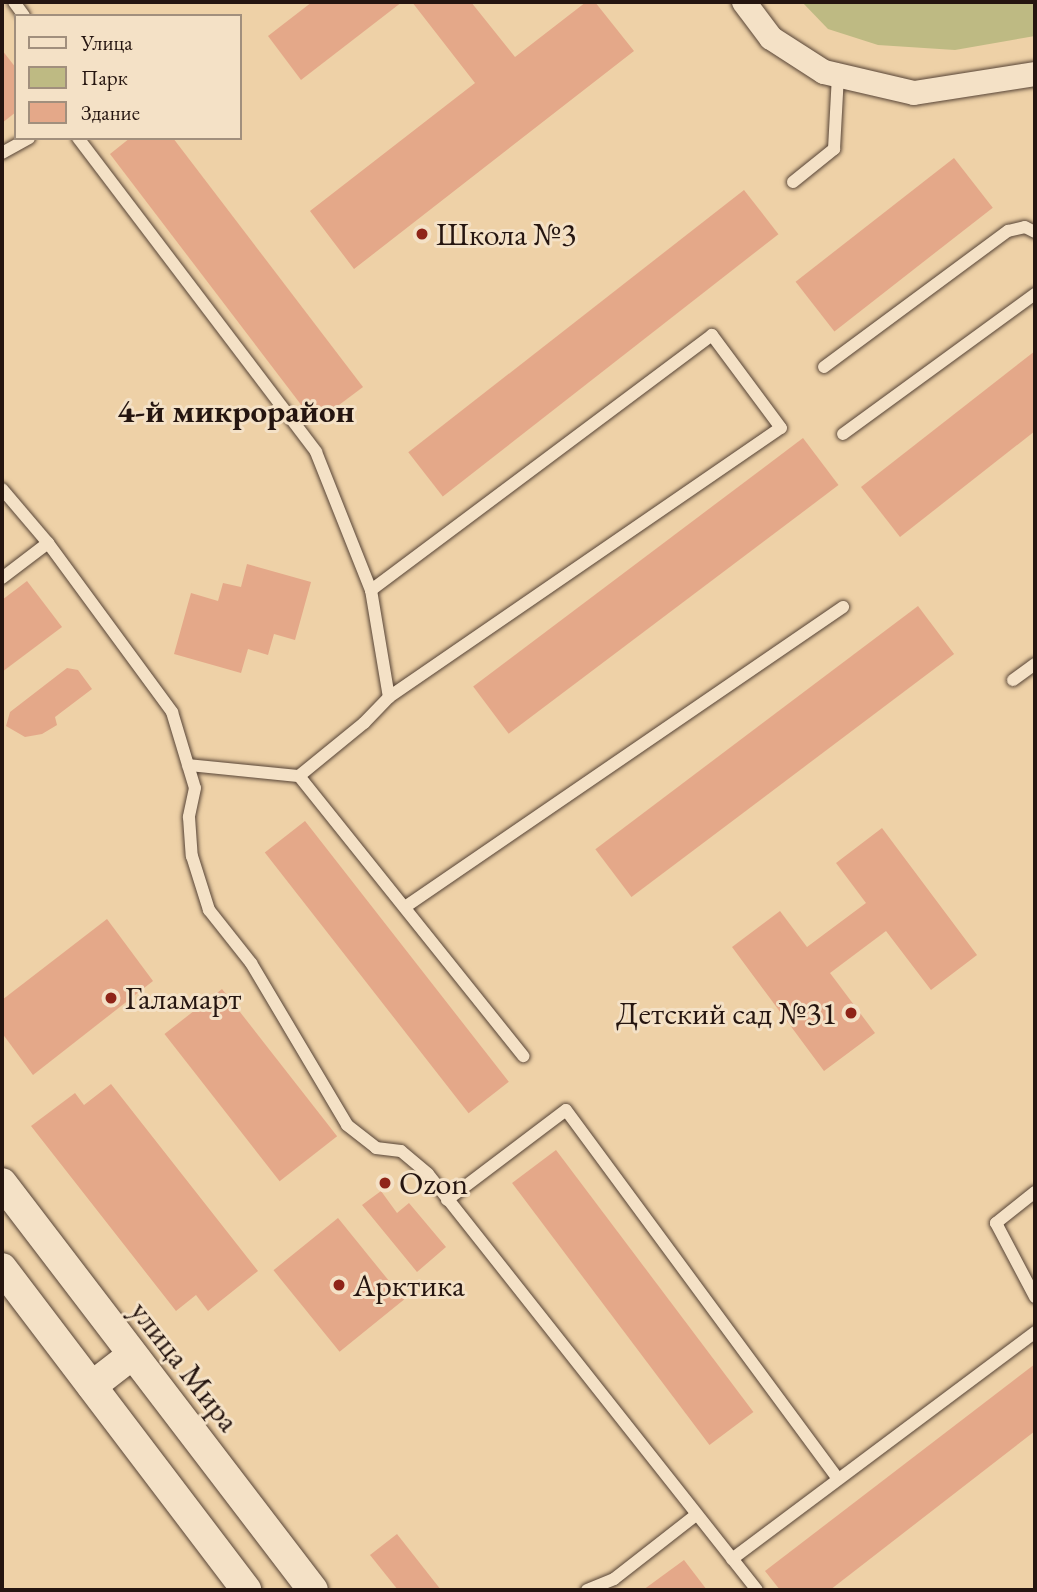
<!DOCTYPE html>
<meta charset="utf-8">
<style>
body{margin:0}
#map{position:relative;width:1037px;height:1592px;overflow:hidden;background:#eed1a7;font-family:"EB Garamond",serif}
div>[style]{position:absolute}
.green>*{inset:0;background:#beba83}
.building>*{inset:0;background:#e4a889;transform-origin:0 0}
.roads{filter:drop-shadow(0 0 2px #574436) drop-shadow(0 0 2px #574436)}
.service>*{height:12px;margin:-6px;padding:0 6px;transform-origin:6px;border-radius:6px;background:#f4e1c6}
.minor>*{height:24px;margin:-12px;padding:0 12px;transform-origin:12px;border-radius:12px;background:#f4e1c6}
.tertiary>*{height:30px;margin:-15px;padding:0 15px;transform-origin:15px;border-radius:15px;background:#f4e1c6}
.dots>*{width:19px;height:19px;translate:-50% -50%;box-sizing:border-box;border:4px solid #f4e1c6;border-radius:50%}
span{translate:-50% -50%;white-space:nowrap;text-align:center;line-height:1.15;-webkit-text-stroke:6px #f4e1c6;paint-order:stroke}
.poi-label{font-size:32px;color:#251510}
.left{translate:0 -50%;text-align:left}
.right{translate:-100% -50%;text-align:right}
.street-label{font-size:32px;color:#251510}
.neighbourhood-label{font-size:33px;color:#251510;font-weight:700}
.frame{position:absolute;inset:0;border:4px solid #251510;pointer-events:none}
.legend{position:absolute;left:14px;top:14px;width:228px;height:126px;box-sizing:border-box;background:#f4e1c6;border:2px solid #a18f7d;margin:0;padding:9px 12px;list-style:none;font-size:21px;color:#251510}
.legend li{display:flex;align-items:center;gap:14px;height:35px}
.legend b{width:35px;border:2px solid #a18f7d}
</style>
<div id="map">
<div class="green">
<i style="clip-path:polygon(802px 2px,1035px 2px,1035px 36px,955px 50px,878px 45px,828px 29px)"></i>
</div>
<div class="building">
<i style="clip-path:polygon(312px 2px,402px 2px,301px 80px,268px 36px)"></i>
<i style="clip-path:polygon(412px 2px,471px 2px,515px 57px,586px 2px,595px 2px,634px 51px,354px 269px,310px 211px,475px 83px)"></i>
<i style="clip-path:polygon(2px 50px,16px 68px,16px 112px,2px 123px)"></i>
<i style="clip-path:polygon(130px 138px,173px 138px,363px 387px,315px 423px,110px 154px)"></i>
<i style="left:954px;top:158px;width:63px;height:201px;rotate:52deg"></i>
<i style="left:744px;top:190px;width:56px;height:426px;rotate:52deg"></i>
<i style="clip-path:polygon(1035px 351px,1035px 431px,900px 537px,861px 487px)"></i>
<i style="left:803px;top:438px;width:59px;height:413px;rotate:53deg"></i>
<i style="clip-path:polygon(247px 564px,311px 582px,295px 640px,274px 634px,268px 655px,248px 649px,241px 673px,174px 654px,191px 593px,218px 601px,223px 583px,241px 587px)"></i>
<i style="clip-path:polygon(27px 581px,62px 627px,2px 672px,2px 600px)"></i>
<i style="left:918px;top:606px;width:60px;height:404px;rotate:53deg"></i>
<i style="clip-path:polygon(67px 668px,78px 670px,92px 689px,55px 717px,57px 725px,42px 734px,25px 737px,6px 726px,10px 712px)"></i>
<i style="left:305px;top:821px;width:331px;height:51px;rotate:52deg"></i>
<i style="clip-path:polygon(882px 828px,977px 955px,931px 990px,886px 931px,830px 973px,875px 1033px,824px 1071px,732px 947px,780px 911px,807px 947px,866px 903px,836px 863px)"></i>
<i style="clip-path:polygon(107px 919px,153px 981px,33px 1075px,2px 1033px,2px 1000px)"></i>
<i style="left:222px;top:989px;width:187px;height:73px;rotate:52deg"></i>
<i style="clip-path:polygon(111px 1084px,258px 1271px,208px 1311px,196px 1295px,176px 1311px,31px 1126px,75px 1093px,84px 1105px)"></i>
<i style="left:556px;top:1150px;width:328px;height:55px;rotate:53deg"></i>
<i style="clip-path:polygon(381px 1191px,397px 1213px,409px 1203px,446px 1247px,417px 1272px,362px 1205px)"></i>
<i style="left:338px;top:1218px;width:105px;height:83px;rotate:51deg"></i>
<i style="clip-path:polygon(1035px 1364px,1035px 1431px,830px 1590px,780px 1590px,765px 1571px)"></i>
<i style="clip-path:polygon(397px 1534px,441px 1590px,398px 1590px,370px 1555px)"></i>
<i style="clip-path:polygon(684px 1560px,707px 1590px,643px 1590px)"></i>
</div>
<div class="roads">
<div class="service">
<i style="left:14px;top:2px;width:17px;rotate:54deg"></i>
<i style="left:78px;top:138px;width:394px;rotate:52.8deg"></i>
<i style="left:316px;top:452px;width:149px;rotate:68.3deg"></i>
<i style="left:371px;top:590px;width:109px;rotate:80.5deg"></i>
<i style="left:2px;top:153px;width:31px;rotate:-29deg"></i>
<i style="left:793px;top:182px;width:53px;rotate:-38.8deg"></i>
<i style="left:834px;top:149px;width:73px;rotate:-86.9deg"></i>
<i style="left:824px;top:367px;width:229px;rotate:-36.5deg"></i>
<i style="left:1008px;top:231px;width:17px;rotate:-13deg"></i>
<i style="left:1025px;top:227px;width:11px;rotate:27deg"></i>
<i style="left:843px;top:434px;width:238px;rotate:-36.1deg"></i>
<i style="left:2px;top:489px;width:71px;rotate:49.6deg"></i>
<i style="left:48px;top:543px;width:210px;rotate:53.7deg"></i>
<i style="left:172px;top:712px;width:79px;rotate:73.2deg"></i>
<i style="left:195px;top:788px;width:30px;rotate:102deg"></i>
<i style="left:189px;top:817px;width:39px;rotate:86deg"></i>
<i style="left:192px;top:856px;width:57px;rotate:72.5deg"></i>
<i style="left:209px;top:910px;width:68px;rotate:51.6deg"></i>
<i style="left:251px;top:963px;width:188px;rotate:59.3deg"></i>
<i style="left:347px;top:1125px;width:37px;rotate:38deg"></i>
<i style="left:376px;top:1148px;width:25px;rotate:7deg"></i>
<i style="left:401px;top:1151px;width:35px;rotate:40deg"></i>
<i style="left:428px;top:1174px;width:530px;rotate:51.66deg"></i>
<i style="left:2px;top:578px;width:58px;rotate:-37.3deg"></i>
<i style="left:1013px;top:680px;width:27px;rotate:-36deg"></i>
<i style="left:188px;top:765px;width:112px;rotate:5.7deg"></i>
<i style="left:299px;top:776px;width:359px;rotate:51.3deg"></i>
<i style="left:299px;top:776px;width:84px;rotate:-39.2deg"></i>
<i style="left:364px;top:723px;width:36px;rotate:-46deg"></i>
<i style="left:389px;top:697px;width:475px;rotate:-34.5deg"></i>
<i style="left:781px;top:428px;width:116px;rotate:-126.6deg"></i>
<i style="left:712px;top:335px;width:426px;rotate:143.2deg"></i>
<i style="left:405px;top:907px;width:531px;rotate:-34.41deg"></i>
<i style="left:1035px;top:1192px;width:50px;rotate:141.5deg"></i>
<i style="left:996px;top:1223px;width:84px;rotate:62.2deg"></i>
<i style="left:447px;top:1200px;width:149px;rotate:-37.1deg"></i>
<i style="left:566px;top:1110px;width:458px;rotate:53.6deg"></i>
<i style="left:732px;top:1559px;width:379px;rotate:-36.8deg"></i>
<i style="left:587px;top:1590px;width:29px;rotate:-22deg"></i>
<i style="left:614px;top:1579px;width:104px;rotate:-38deg"></i>
</div>
<div class="minor">
<i style="left:744px;top:2px;width:45px;rotate:53.1deg"></i>
<i style="left:771px;top:38px;width:63px;rotate:32.7deg"></i>
<i style="left:824px;top:72px;width:92px;rotate:13.1deg"></i>
<i style="left:914px;top:93px;width:122px;rotate:-8.9deg"></i>
</div>
<div class="tertiary">
<i style="left:2px;top:1183px;width:512px;rotate:52.62deg"></i>
<i style="left:2px;top:1268px;width:404px;rotate:52.8deg"></i>
<i style="left:92px;top:1386px;width:51px;rotate:-37.8deg"></i>
</div>
</div>
<div class="dots">
<i style="left:422px;top:234px;background:#8f2418"></i>
<i style="left:111px;top:998px;background:#8f2418"></i>
<i style="left:851px;top:1013px;background:#8f2418"></i>
<i style="left:385px;top:1183px;background:#8f2418"></i>
<i style="left:339px;top:1285px;background:#8f2418"></i>
</div>
<div class="poi-label">
<span class="left" style="left:436px;top:234px">Школа №3</span>
<span class="left" style="left:125px;top:998px">Галамарт</span>
<span class="right" style="left:837px;top:1013px">Детский сад №31</span>
<span class="left" style="left:399px;top:1183px">Ozon</span>
<span class="left" style="left:353px;top:1285px">Арктика</span>
</div>
<div class="street-label">
<span style="left:185px;top:1366px;rotate:52deg">улица Мира</span>
</div>
<div class="neighbourhood-label">
<span style="left:236px;top:411px">4-й микрорайон</span>
</div>
<div class="frame"></div>
<ul class="legend">
<li><b style="height:9px;background:#f4e1c6"></b>Улица</li>
<li><b style="height:19px;background:#beba83"></b>Парк</li>
<li><b style="height:19px;background:#e4a889"></b>Здание</li>
</ul>
</div>
